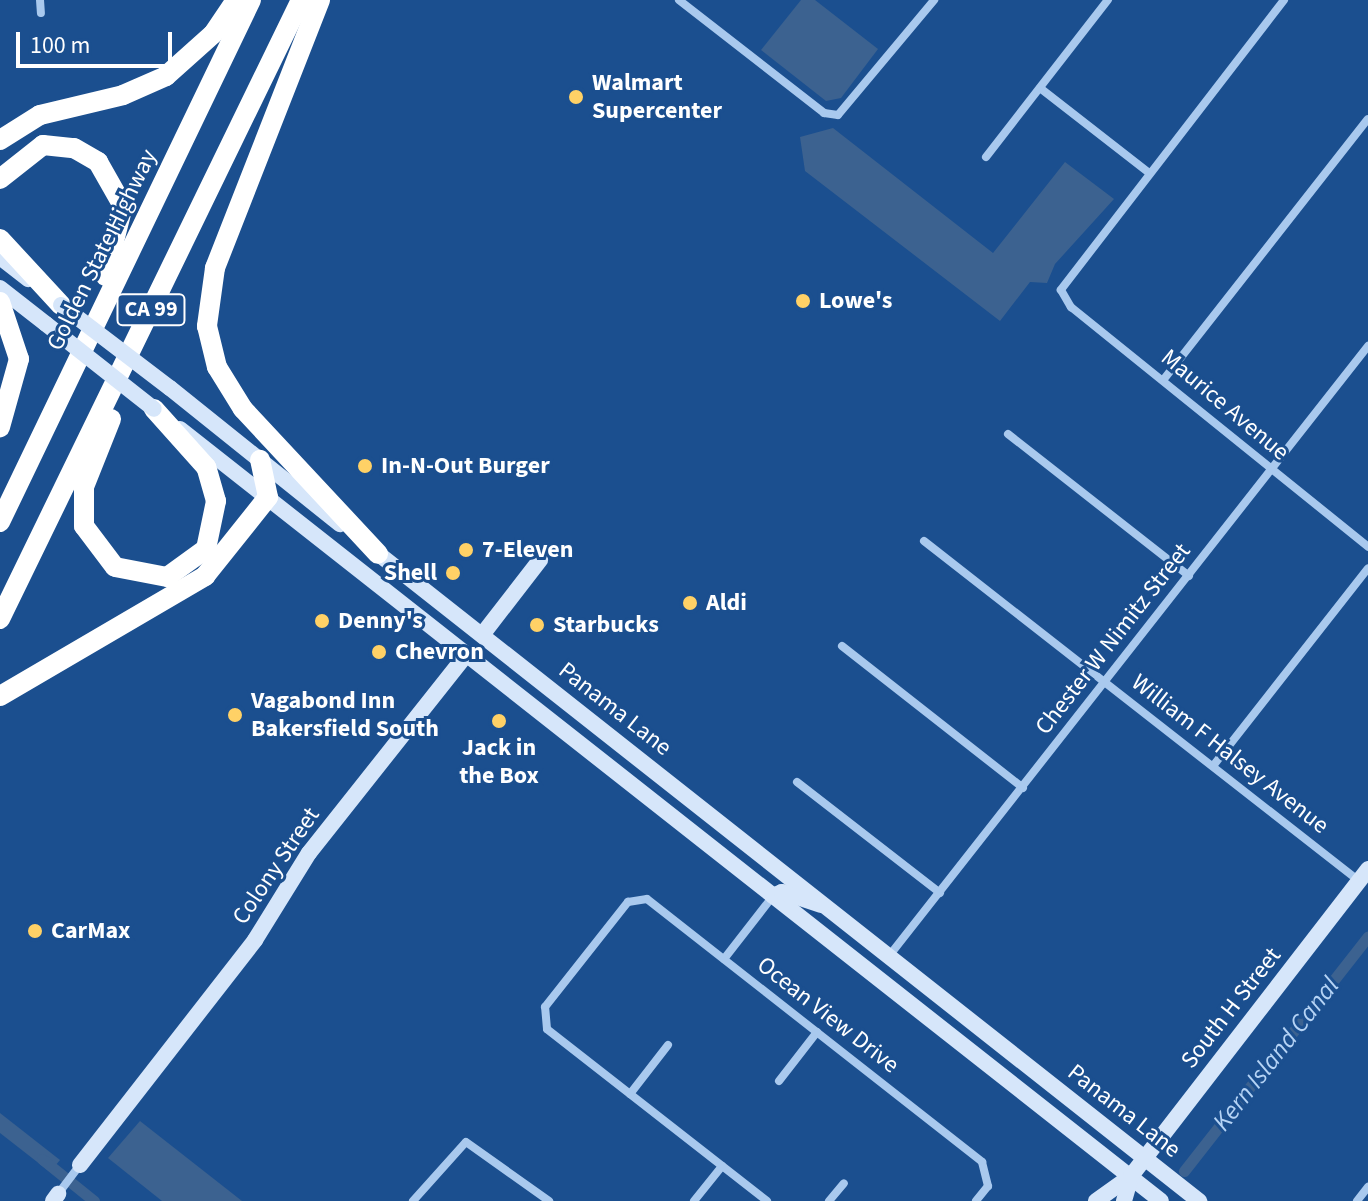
<!DOCTYPE html>
<style>
body{margin:0}
#map{position:relative;width:1368px;height:1201px;overflow:hidden;background:#1b4f8f;font-family:"Source Sans 3",sans-serif}
div>[style]{position:absolute}
.water>*{inset:0;background:#3c6290}
.canal>*{height:11px;margin:-5.5px;padding:0 5.5px;transform-origin:5.5px;border-radius:5.5px;background:#3c6290}
.street>*{height:8px;margin:-4px;padding:0 4px;transform-origin:4px;border-radius:4px;background:#a9c9ee}
.secondary>*{height:16px;margin:-8px;padding:0 8px;transform-origin:8px;border-radius:8px;background:#d6e6fa}
.highway>*{height:20px;margin:-10px;padding:0 10px;transform-origin:10px;border-radius:10px;background:#fff}
.secondary-bridge>*{height:16px;margin:-8px;padding:0 8px;transform-origin:8px;border-radius:8px;background:#d6e6fa}
.dots>*{width:22px;height:22px;translate:-50% -50%;box-sizing:border-box;border:4px solid #1b4f8f;border-radius:50%}
span{translate:-50% -50%;white-space:nowrap;text-align:center;line-height:1.15;-webkit-text-stroke:6px #1b4f8f;paint-order:stroke}
.shield-label span{padding:2px 6px;background:#1b4f8f;border:2px solid;border-radius:6px;-webkit-text-stroke-width:0}
.shield-label{font-size:22px;color:#fff;font-weight:700}
.poi-label{font-size:24px;color:#fff;font-weight:700}
.left{translate:0 -50%;text-align:left}
.right{translate:-100% -50%;text-align:right}
.street-label{font-size:24px;color:#fff}
.water-label{font-size:26px;color:#b5d3f5;font-style:italic}
.scale{position:absolute;left:16px;top:32px;width:156px;height:36px;box-sizing:border-box;border:4px solid #fff;border-top:0;padding-left:10px;font-size:24px;line-height:28px;white-space:nowrap;color:#fff;-webkit-text-stroke:6px #1b4f8f;paint-order:stroke}
</style>
<div id="map">
<div class="water">
<i style="clip-path:polygon(801px 0,815px 0,878px 49px,841px 98px,826px 101px,761px 50px)"></i>
<i style="clip-path:polygon(833px 128px,993px 253px,1065px 162px,1114px 199px,1055px 264px,1047px 283px,1030px 282px,1000px 321px,805px 171px,800px 137px)"></i>
<i style="clip-path:polygon(0 1113px,60px 1160px,50px 1172px,0 1133px)"></i>
<i style="clip-path:polygon(140px 1121px,242px 1201px,162px 1201px,108px 1158px)"></i>
</div>
<div class="canal">
<i style="left:42px;top:1159px;width:67px;rotate:38.9deg"></i>
<i style="left:1184px;top:1171px;width:298px;rotate:-51.9deg"></i>
</div>
<div class="street">
<i style="left:40px;top:0;width:13px;rotate:86deg"></i>
<i style="left:679px;top:0;width:184px;rotate:37.9deg"></i>
<i style="left:824px;top:113px;width:14px;rotate:8deg"></i>
<i style="left:838px;top:115px;width:150px;rotate:-50.1deg"></i>
<i style="left:1284px;top:0;width:366px;rotate:127.6deg"></i>
<i style="left:1061px;top:290px;width:20px;rotate:60deg"></i>
<i style="left:1071px;top:307px;width:382px;rotate:38.9deg"></i>
<i style="left:1040px;top:88px;width:137px;rotate:37.9deg"></i>
<i style="left:986px;top:157px;width:199px;rotate:-52.2deg"></i>
<i style="left:1164px;top:379px;width:330px;rotate:-51.9deg"></i>
<i style="left:1008px;top:434px;width:230px;rotate:38.1deg"></i>
<i style="left:924px;top:541px;width:552px;rotate:38.01deg"></i>
<i style="left:842px;top:646px;width:230px;rotate:38.1deg"></i>
<i style="left:1213px;top:766px;width:251px;rotate:-51.9deg"></i>
<i style="left:797px;top:782px;width:181px;rotate:37.8deg"></i>
<i style="left:889px;top:956px;width:776px;rotate:-51.86deg"></i>
<i style="left:724px;top:959px;width:80px;rotate:-52.1deg"></i>
<i style="left:779px;top:1081px;width:62px;rotate:-52.2deg"></i>
<i style="left:630px;top:1094px;width:62px;rotate:-52.2deg"></i>
<i style="left:58px;top:1194px;width:36px;rotate:-53deg"></i>
<i style="left:413px;top:1201px;width:79px;rotate:-48.1deg"></i>
<i style="left:466px;top:1142px;width:102px;rotate:35.4deg"></i>
<i style="left:694px;top:1201px;width:45px;rotate:-51.3deg"></i>
<i style="left:767px;top:1201px;width:279px;rotate:-142deg"></i>
<i style="left:547px;top:1029px;width:22px;rotate:-95deg"></i>
<i style="left:545px;top:1007px;width:134px;rotate:-51.7deg"></i>
<i style="left:628px;top:902px;width:19px;rotate:-9deg"></i>
<i style="left:647px;top:899px;width:426px;rotate:38.1deg"></i>
<i style="left:982px;top:1162px;width:25px;rotate:76deg"></i>
<i style="left:988px;top:1186px;width:19px;rotate:129deg"></i>
<i style="left:829px;top:1201px;width:23px;rotate:-50deg"></i>
<i style="left:1357px;top:1201px;width:18px;rotate:-52deg"></i>
</div>
<div class="secondary">
<i style="left:0;top:257px;width:36px;rotate:38deg"></i>
<i style="left:0;top:288px;width:58px;rotate:38deg"></i>
<i style="left:170px;top:388px;width:218px;rotate:38.7deg"></i>
<i style="left:180px;top:429px;width:1248px;rotate:38.2deg"></i>
<i style="left:371px;top:548px;width:1055px;rotate:38.26deg"></i>
<i style="left:482px;top:635px;width:95px;rotate:-52.3deg"></i>
<i style="left:773px;top:896px;width:10px;rotate:-24deg"></i>
<i style="left:782px;top:892px;width:41px;rotate:18.4deg"></i>
<i style="left:80px;top:1165px;width:285px;rotate:-52.1deg"></i>
<i style="left:255px;top:940px;width:102px;rotate:-58.2deg"></i>
<i style="left:309px;top:853px;width:253px;rotate:-51.6deg"></i>
<i style="left:53px;top:1201px;width:9px;rotate:-54deg"></i>
<i style="left:1096px;top:1201px;width:43px;rotate:-35.5deg"></i>
<i style="left:1124px;top:1201px;width:26px;rotate:-74deg"></i>
<i style="left:1131px;top:1176px;width:388px;rotate:-52.3deg"></i>
</div>
<div class="highway">
<i style="left:320px;top:0;width:288px;rotate:111.4deg"></i>
<i style="left:215px;top:268px;width:59px;rotate:97.9deg"></i>
<i style="left:207px;top:326px;width:42px;rotate:76.3deg"></i>
<i style="left:217px;top:367px;width:49px;rotate:58.2deg"></i>
<i style="left:243px;top:409px;width:198px;rotate:47deg"></i>
<i style="left:0;top:140px;width:47px;rotate:-32deg"></i>
<i style="left:40px;top:115px;width:85px;rotate:-13.5deg"></i>
<i style="left:123px;top:95px;width:47px;rotate:-23.8deg"></i>
<i style="left:166px;top:76px;width:63px;rotate:-41.8deg"></i>
<i style="left:213px;top:34px;width:41px;rotate:-55.9deg"></i>
<i style="left:0;top:179px;width:55px;rotate:-38.3deg"></i>
<i style="left:43px;top:145px;width:31px;rotate:6deg"></i>
<i style="left:74px;top:148px;width:28px;rotate:30deg"></i>
<i style="left:98px;top:162px;width:51px;rotate:60.4deg"></i>
<i style="left:123px;top:206px;width:72px;rotate:104.4deg"></i>
<i style="left:0;top:239px;width:90px;rotate:47.3deg"></i>
<i style="left:0;top:302px;width:60px;rotate:71.6deg"></i>
<i style="left:19px;top:359px;width:71px;rotate:105.6deg"></i>
<i style="left:111px;top:419px;width:73px;rotate:111.7deg"></i>
<i style="left:84px;top:487px;width:39px;rotate:90deg"></i>
<i style="left:84px;top:526px;width:51px;rotate:52.9deg"></i>
<i style="left:115px;top:567px;width:53px;rotate:10.9deg"></i>
<i style="left:167px;top:577px;width:48px;rotate:-35.7deg"></i>
<i style="left:206px;top:549px;width:49px;rotate:-78.2deg"></i>
<i style="left:216px;top:501px;width:35px;rotate:-106deg"></i>
<i style="left:206px;top:467px;width:78px;rotate:-131.9deg"></i>
<i style="left:0;top:522px;width:579px;rotate:-64.32deg"></i>
<i style="left:0;top:619px;width:688px;rotate:-64.07deg"></i>
<i style="left:0;top:696px;width:238px;rotate:-30.3deg"></i>
<i style="left:205px;top:576px;width:101px;rotate:-51.4deg"></i>
<i style="left:268px;top:497px;width:38px;rotate:-102deg"></i>
</div>
<div class="secondary-bridge">
<i style="left:61px;top:305px;width:137px;rotate:37.3deg"></i>
<i style="left:46px;top:324px;width:137px;rotate:38.2deg"></i>
</div>
<div class="dots">
<i style="left:576px;top:97px;background:#ffd166"></i>
<i style="left:803px;top:301px;background:#ffd166"></i>
<i style="left:365px;top:466px;background:#ffd166"></i>
<i style="left:466px;top:550px;background:#ffd166"></i>
<i style="left:453px;top:573px;background:#ffd166"></i>
<i style="left:690px;top:603px;background:#ffd166"></i>
<i style="left:322px;top:621px;background:#ffd166"></i>
<i style="left:537px;top:625px;background:#ffd166"></i>
<i style="left:379px;top:652px;background:#ffd166"></i>
<i style="left:235px;top:715px;background:#ffd166"></i>
<i style="left:499px;top:721px;background:#ffd166"></i>
<i style="left:35px;top:931px;background:#ffd166"></i>
</div>
<div class="shield-label">
<span style="left:151px;top:310px">CA 99</span>
</div>
<div class="poi-label">
<span class="left" style="left:592px;top:97px">Walmart<br>Supercenter</span>
<span class="left" style="left:819px;top:301px">Lowe's</span>
<span class="left" style="left:381px;top:466px">In-N-Out Burger</span>
<span class="left" style="left:482px;top:550px">7-Eleven</span>
<span class="right" style="left:437px;top:573px">Shell</span>
<span class="left" style="left:706px;top:603px">Aldi</span>
<span class="left" style="left:338px;top:621px">Denny's</span>
<span class="left" style="left:553px;top:625px">Starbucks</span>
<span class="left" style="left:395px;top:652px">Chevron</span>
<span class="left" style="left:251px;top:715px">Vagabond Inn<br>Bakersfield South</span>
<span style="left:499px;top:762px">Jack in<br>the Box</span>
<span class="left" style="left:51px;top:931px">CarMax</span>
</div>
<div class="street-label">
<span style="left:102px;top:250px;rotate:-64deg">Golden State Highway</span>
<span style="left:1225px;top:405px;rotate:40deg">Maurice Avenue</span>
<span style="left:1113px;top:639px;rotate:-52deg">Chester W Nimitz Street</span>
<span style="left:615px;top:709px;rotate:38deg">Panama Lane</span>
<span style="left:1230px;top:754px;rotate:38deg">William F Halsey Avenue</span>
<span style="left:276px;top:866px;rotate:-56deg">Colony Street</span>
<span style="left:1231px;top:1008px;rotate:-52deg">South H Street</span>
<span style="left:828px;top:1015px;rotate:38deg">Ocean View Drive</span>
<span style="left:1124px;top:1111px;rotate:38deg">Panama Lane</span>
</div>
<div class="water-label">
<span style="left:1276px;top:1054px;rotate:-52deg">Kern Island Canal</span>
</div>
<div class="scale">100 m</div>
</div>
